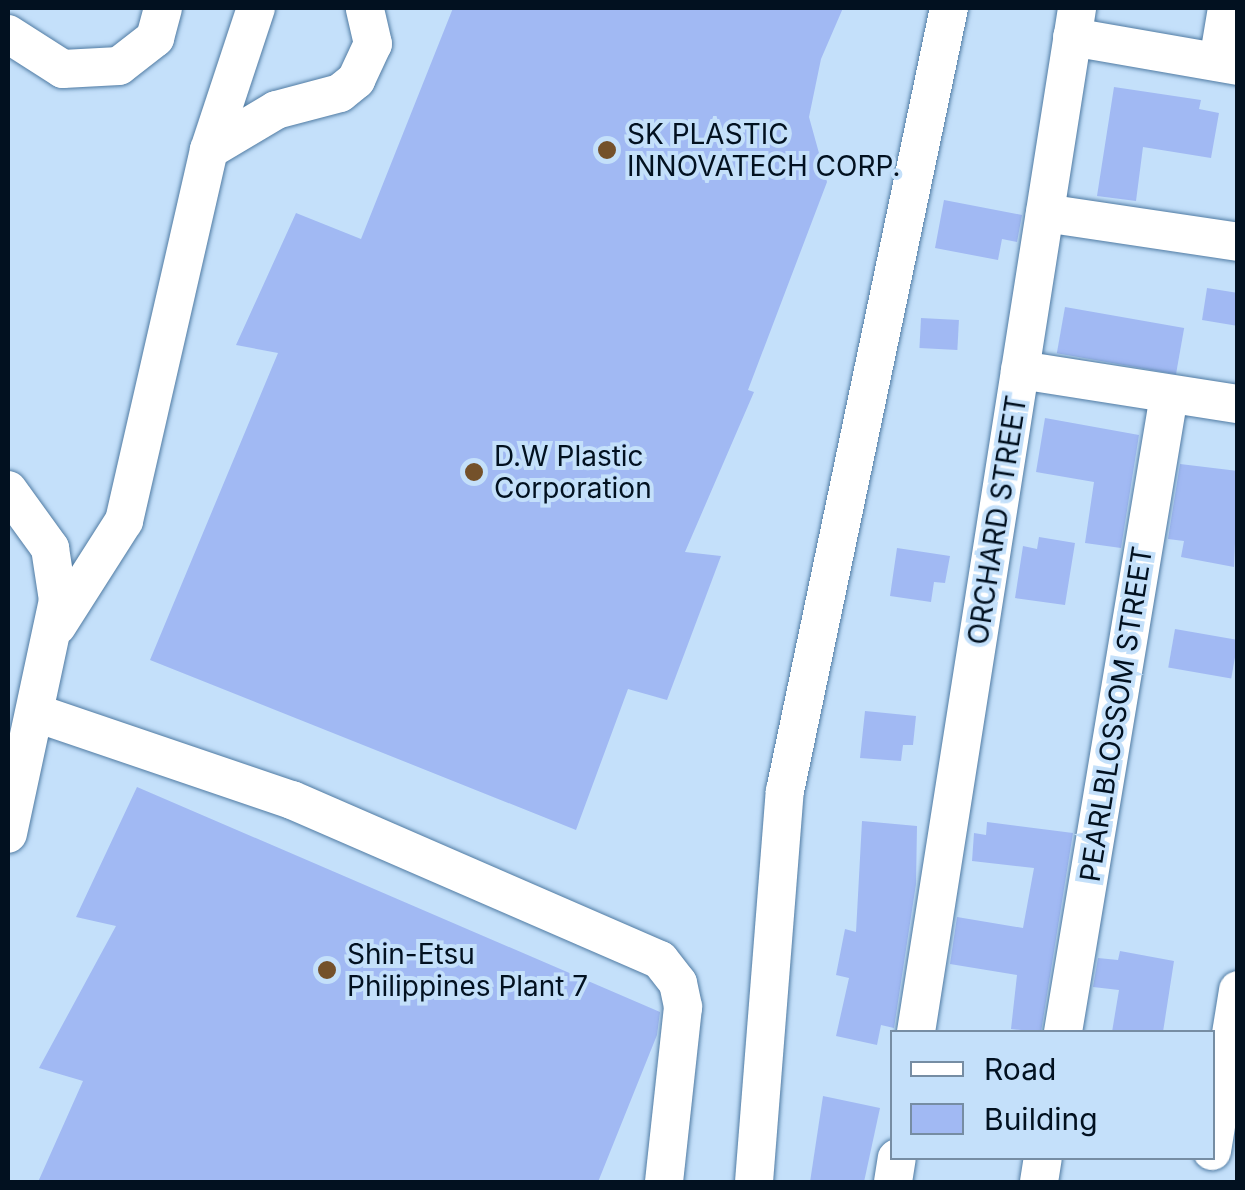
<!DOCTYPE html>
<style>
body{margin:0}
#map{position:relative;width:1245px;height:1190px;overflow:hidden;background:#c4e0fa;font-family:Inter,sans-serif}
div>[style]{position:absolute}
.building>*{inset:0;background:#a1b9f3;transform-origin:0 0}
.roads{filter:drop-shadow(0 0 2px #507ba3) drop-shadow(0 0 2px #507ba3)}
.minor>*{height:38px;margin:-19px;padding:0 19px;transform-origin:19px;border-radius:19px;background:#fff}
.dots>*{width:28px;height:28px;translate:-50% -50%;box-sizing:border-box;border:5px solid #c4e0fa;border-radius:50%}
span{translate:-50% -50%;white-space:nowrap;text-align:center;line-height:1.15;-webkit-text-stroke:8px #c4e0fa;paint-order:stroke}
.poi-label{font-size:28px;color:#021120}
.left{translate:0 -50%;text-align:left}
.street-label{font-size:28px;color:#021120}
.frame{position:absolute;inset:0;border:10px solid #021120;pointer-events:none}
.legend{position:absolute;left:890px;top:1030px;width:325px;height:130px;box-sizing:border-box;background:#c4e0fa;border:2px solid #768da3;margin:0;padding:12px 18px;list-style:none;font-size:30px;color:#021120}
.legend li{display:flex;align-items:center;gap:20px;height:50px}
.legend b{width:50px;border:2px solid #768da3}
</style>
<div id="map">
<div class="building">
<i style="clip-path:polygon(453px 8px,843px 8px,821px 59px,809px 117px,827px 182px,748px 390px,754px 392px,685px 552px,721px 556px,667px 700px,628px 689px,576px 830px,150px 660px,278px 353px,236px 345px,296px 213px,361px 239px)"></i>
<i style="clip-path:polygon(1114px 87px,1201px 100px,1199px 109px,1219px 113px,1211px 158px,1143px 147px,1136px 201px,1097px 196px)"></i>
<i style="clip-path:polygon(944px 200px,1022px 215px,1017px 242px,1002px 239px,998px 260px,935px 248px)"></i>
<i style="clip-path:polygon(1207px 288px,1238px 293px,1238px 326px,1202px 320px)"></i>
<i style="left:1065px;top:307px;width:121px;height:47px;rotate:10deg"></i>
<i style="left:921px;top:318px;width:38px;height:30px;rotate:3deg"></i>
<i style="clip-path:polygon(1045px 418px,1139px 435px,1121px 548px,1085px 543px,1094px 482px,1036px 472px)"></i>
<i style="clip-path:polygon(1180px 464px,1238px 471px,1234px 567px,1181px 557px,1184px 541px,1168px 539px)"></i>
<i style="clip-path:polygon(1039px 537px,1075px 543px,1065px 605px,1015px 598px,1023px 546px,1037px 549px)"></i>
<i style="clip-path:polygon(897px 548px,950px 556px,945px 583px,934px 582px,931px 602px,890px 596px)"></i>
<i style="left:1175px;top:629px;width:64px;height:39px;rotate:10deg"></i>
<i style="clip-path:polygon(865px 711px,916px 716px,913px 745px,903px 745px,901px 761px,860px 758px)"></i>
<i style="clip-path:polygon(137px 787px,660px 1012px,657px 1035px,598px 1182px,38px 1182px,83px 1081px,39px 1068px,116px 926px,76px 917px)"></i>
<i style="clip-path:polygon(862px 821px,917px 826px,916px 884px,894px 1028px,881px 1025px,877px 1045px,836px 1036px,849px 978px,836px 975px,845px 929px,856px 932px)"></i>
<i style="clip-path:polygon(987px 822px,1073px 833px,1041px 1032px,1011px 1029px,1017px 975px,950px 964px,957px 917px,1023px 928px,1034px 868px,972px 861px,974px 833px,986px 835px)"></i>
<i style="clip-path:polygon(1120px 951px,1174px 961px,1163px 1032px,1112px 1032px,1119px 990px,1093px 987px,1098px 958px,1118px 960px)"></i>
<i style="clip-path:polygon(823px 1096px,880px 1108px,864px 1182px,810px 1182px)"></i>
</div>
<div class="roads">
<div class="minor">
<i style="left:8px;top:34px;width:65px;rotate:32.5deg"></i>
<i style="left:63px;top:69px;width:56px;rotate:-3.1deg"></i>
<i style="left:119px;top:66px;width:46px;rotate:-37.9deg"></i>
<i style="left:155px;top:38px;width:31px;rotate:-75deg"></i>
<i style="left:1072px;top:37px;width:169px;rotate:9.9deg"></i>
<i style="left:1218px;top:62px;width:55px;rotate:-80.5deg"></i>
<i style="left:209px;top:150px;width:78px;rotate:-30.8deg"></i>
<i style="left:276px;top:110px;width:66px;rotate:-14.9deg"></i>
<i style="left:340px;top:93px;width:21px;rotate:-39deg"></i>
<i style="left:356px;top:80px;width:40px;rotate:-65deg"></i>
<i style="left:373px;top:44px;width:37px;rotate:-103deg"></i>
<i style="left:1045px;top:213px;width:195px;rotate:8.5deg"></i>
<i style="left:1020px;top:370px;width:221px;rotate:8.9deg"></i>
<i style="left:8px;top:490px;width:72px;rotate:54.1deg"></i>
<i style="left:50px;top:548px;width:53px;rotate:81.3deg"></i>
<i style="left:58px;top:600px;width:239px;rotate:102.1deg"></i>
<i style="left:57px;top:626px;width:125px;rotate:-57.5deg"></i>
<i style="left:124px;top:521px;width:381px;rotate:-77.1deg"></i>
<i style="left:209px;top:150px;width:150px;rotate:-71.7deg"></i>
<i style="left:36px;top:713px;width:270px;rotate:18.8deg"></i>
<i style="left:292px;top:800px;width:401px;rotate:23.5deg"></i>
<i style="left:660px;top:960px;width:29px;rotate:52deg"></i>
<i style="left:678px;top:983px;width:25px;rotate:78deg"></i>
<i style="left:683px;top:1007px;width:176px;rotate:96.2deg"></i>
<i style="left:916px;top:1032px;width:1037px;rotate:-81.06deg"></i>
<i style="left:1063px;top:1032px;width:646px;rotate:-80.55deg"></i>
<i style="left:1212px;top:1151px;width:163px;rotate:-80.8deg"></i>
<i style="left:754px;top:1182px;width:392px;rotate:-85.5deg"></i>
<i style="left:785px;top:791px;width:800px;rotate:-78.17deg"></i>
<i style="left:893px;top:1182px;width:24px;rotate:-81deg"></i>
<i style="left:1039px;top:1182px;width:24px;rotate:-81deg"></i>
</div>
</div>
<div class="dots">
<i style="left:607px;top:150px;background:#74512a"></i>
<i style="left:474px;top:472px;background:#74512a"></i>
<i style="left:327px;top:970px;background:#74512a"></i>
</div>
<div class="poi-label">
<span class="left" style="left:627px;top:150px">SK PLASTIC<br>INNOVATECH CORP.</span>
<span class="left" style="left:494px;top:472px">D.W Plastic<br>Corporation</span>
<span class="left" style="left:347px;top:970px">Shin-Etsu<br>Philippines Plant 7</span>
</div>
<div class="street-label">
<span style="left:997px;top:520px;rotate:-81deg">ORCHARD STREET</span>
<span style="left:1116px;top:714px;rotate:-81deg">PEARLBLOSSOM STREET</span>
</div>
<div class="frame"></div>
<ul class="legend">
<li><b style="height:12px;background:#fff"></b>Road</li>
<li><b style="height:28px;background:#a1b9f3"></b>Building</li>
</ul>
</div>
